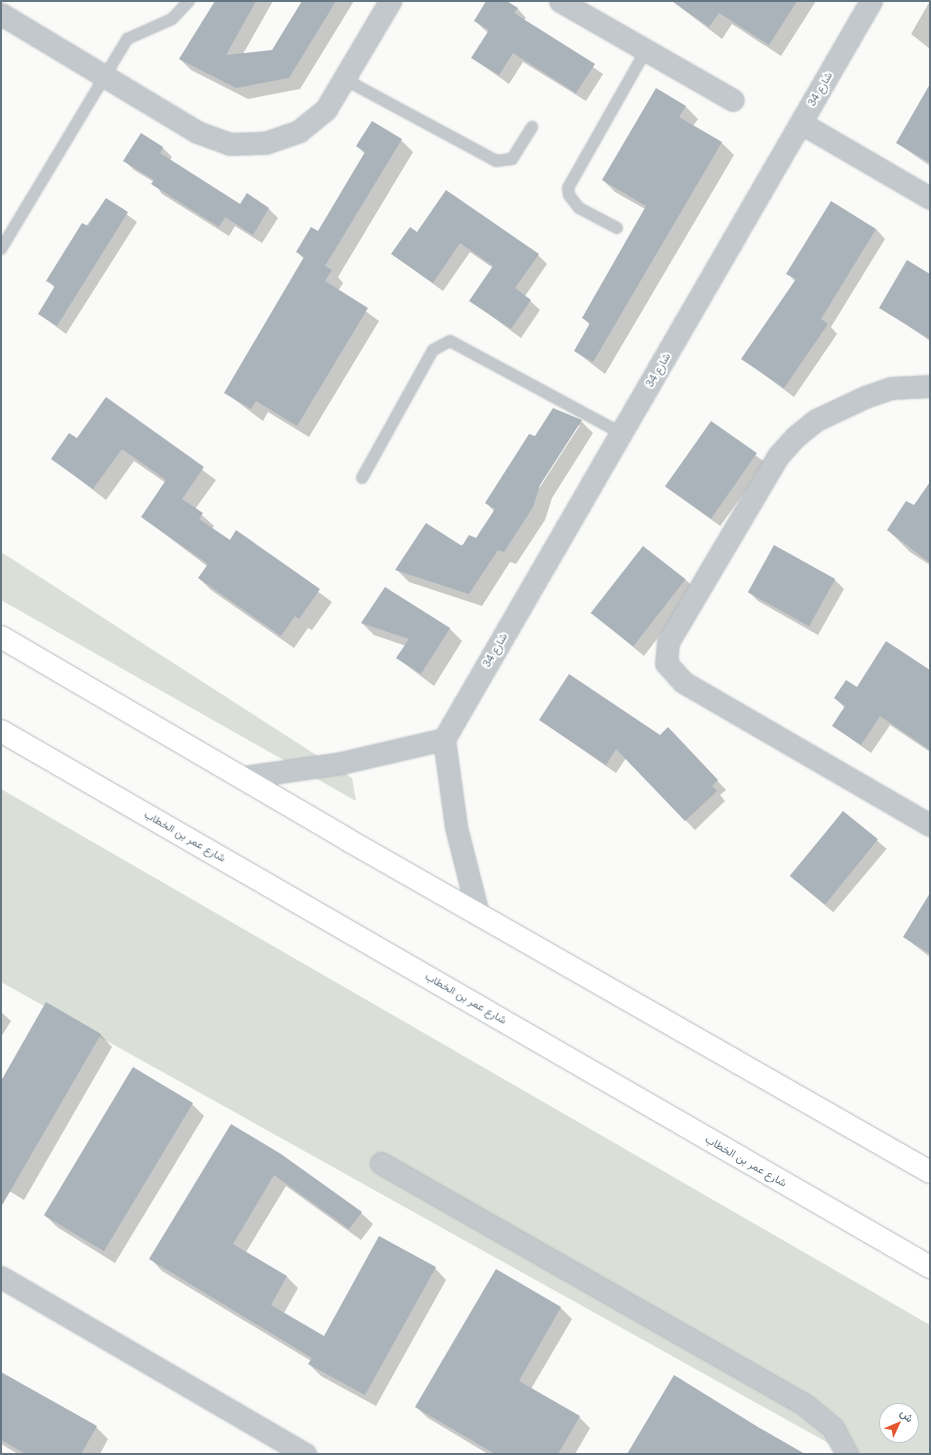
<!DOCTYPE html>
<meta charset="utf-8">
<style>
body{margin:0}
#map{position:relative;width:931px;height:1455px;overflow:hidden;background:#fafaf8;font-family:Arial,Vazirmatn,sans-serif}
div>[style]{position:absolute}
.green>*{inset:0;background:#dadfd7}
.shadow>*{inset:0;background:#0003;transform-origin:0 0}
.building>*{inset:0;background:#aab3b9;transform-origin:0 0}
.roads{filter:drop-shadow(0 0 1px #b3babf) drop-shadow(0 0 1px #b3babf)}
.lane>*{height:10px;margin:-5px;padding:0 5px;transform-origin:5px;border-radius:5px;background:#c3c8cc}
.street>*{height:21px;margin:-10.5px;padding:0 10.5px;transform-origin:10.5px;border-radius:10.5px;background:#c3c8cc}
.secondary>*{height:22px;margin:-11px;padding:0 11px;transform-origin:11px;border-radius:11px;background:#fff}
span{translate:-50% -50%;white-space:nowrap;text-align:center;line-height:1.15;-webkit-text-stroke:4px #fff;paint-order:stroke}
.street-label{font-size:11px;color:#657683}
.frame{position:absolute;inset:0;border:2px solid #657683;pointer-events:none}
.north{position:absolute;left:879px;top:1403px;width:40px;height:40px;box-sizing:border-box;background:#fff;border:1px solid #c1c8cd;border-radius:50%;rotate:46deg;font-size:11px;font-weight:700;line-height:16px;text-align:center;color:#657683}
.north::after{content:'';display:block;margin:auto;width:14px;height:18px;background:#e4572e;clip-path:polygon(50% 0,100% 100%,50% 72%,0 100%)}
</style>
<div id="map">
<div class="green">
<i style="clip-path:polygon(1px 552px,352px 778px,356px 801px,1px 600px)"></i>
<i style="clip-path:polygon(evenodd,1px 789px,930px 1325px,930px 1454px,848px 1454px,1px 982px,1px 789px,887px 1411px,911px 1411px,911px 1435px,887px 1435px,887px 1411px)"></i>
</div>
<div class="shadow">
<i style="clip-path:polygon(216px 1px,273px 1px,243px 54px,272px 51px,303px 1px,354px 1px,300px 89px,248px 99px,191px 70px,180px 59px)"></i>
<i style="clip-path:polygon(488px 1px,505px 1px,517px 8px,526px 18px,524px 20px,603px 74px,586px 101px,523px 62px,509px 84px,472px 58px,488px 33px,475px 21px)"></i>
<i style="clip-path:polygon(672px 1px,816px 1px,781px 56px,732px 24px,722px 39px)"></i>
<i style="clip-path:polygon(930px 1px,930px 49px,911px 34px)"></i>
<i style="clip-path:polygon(930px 86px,930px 166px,897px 143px)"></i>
<i style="clip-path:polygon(685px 106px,698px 119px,693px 126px,722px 143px,734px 155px,605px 374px,575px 351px,590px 325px,583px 318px,645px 209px,615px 192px,603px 180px)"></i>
<i style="clip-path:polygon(141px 134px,163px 148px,172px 157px,170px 160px,241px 205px,247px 195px,269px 209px,278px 218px,262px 243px,235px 226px,229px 236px,162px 194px,154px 182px,134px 170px,124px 160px)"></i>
<i style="clip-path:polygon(401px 140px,413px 152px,338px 277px,343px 283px,338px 291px,379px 321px,309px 437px,268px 412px,263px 421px,226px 393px,304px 259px,297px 252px,318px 232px,365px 154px,357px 146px)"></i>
<i style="clip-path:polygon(106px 199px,137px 222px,66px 334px,39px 314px,55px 288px,47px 280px)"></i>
<i style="clip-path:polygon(876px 229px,885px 239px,831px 327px,837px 334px,794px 397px,743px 359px,795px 281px,788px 274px)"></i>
<i style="clip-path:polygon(417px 234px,538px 255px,547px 264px,525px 296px,540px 310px,521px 338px,471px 301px,493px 268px,470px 252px,443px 291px,392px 254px)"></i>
<i style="clip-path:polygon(930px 276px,930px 341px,880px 307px)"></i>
<i style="clip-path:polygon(106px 399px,216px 480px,195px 509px,214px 526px,212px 529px,230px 541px,236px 531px,332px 602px,312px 630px,308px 628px,294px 648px,211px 590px,199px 578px,207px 566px,142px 517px,166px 483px,134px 461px,106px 500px,53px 459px,77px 440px)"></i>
<i style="clip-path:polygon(evenodd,581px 421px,593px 433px,552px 498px,545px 520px,516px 564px,510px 562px,482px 606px,409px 582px,397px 570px,477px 539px,494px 511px,486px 503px,536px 438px,581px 421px,578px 425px,580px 425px,538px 490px,537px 489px,578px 425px)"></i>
<i style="left:711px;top:423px;width:68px;height:78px;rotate:36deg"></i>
<i style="clip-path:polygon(930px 500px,930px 565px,910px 552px,888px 530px,914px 507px)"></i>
<i style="clip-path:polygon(685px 579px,695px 589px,644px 656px,593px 614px)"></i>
<i style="clip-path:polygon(835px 580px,844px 589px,818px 635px,758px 601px,749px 592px)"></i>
<i style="clip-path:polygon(385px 588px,450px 629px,462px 641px,434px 686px,397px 658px,406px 646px,374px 635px,362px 623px)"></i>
<i style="clip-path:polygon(930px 671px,930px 752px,890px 725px,871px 753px,833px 726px,845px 708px,835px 698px)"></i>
<i style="clip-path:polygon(540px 720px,677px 738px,726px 790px,720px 795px,725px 801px,695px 830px,626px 758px,616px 773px)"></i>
<i style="left:843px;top:812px;width:57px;height:83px;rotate:40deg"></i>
<i style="clip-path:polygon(930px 895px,930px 957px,904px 937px)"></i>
<i style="clip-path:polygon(1px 1012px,11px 1021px,1px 1037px)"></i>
<i style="clip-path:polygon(100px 1034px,112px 1047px,24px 1200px,1px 1186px,1px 1083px)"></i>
<i style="clip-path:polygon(192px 1104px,204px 1116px,115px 1263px,57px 1227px,45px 1215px)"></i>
<i style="clip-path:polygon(231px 1125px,361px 1213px,373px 1224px,361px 1240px,286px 1186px,246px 1252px,287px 1277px,298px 1288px,284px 1313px,324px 1337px,435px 1268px,446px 1280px,376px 1406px,321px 1376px,309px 1364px,311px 1361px,162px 1271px,151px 1259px)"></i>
<i style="clip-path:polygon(496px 1270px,561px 1308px,572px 1319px,531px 1389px,579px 1417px,590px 1428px,575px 1454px,488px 1454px,428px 1418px,416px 1407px)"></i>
<i style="clip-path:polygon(1px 1373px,96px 1427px,108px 1439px,100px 1454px,18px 1454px,1px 1444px)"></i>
</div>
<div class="building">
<i style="clip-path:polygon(215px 1px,256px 1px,226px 55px,272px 50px,302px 1px,336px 1px,289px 78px,236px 88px,179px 59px)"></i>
<i style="clip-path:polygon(486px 1px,507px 1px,518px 8px,514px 13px,595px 64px,576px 93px,513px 53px,499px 75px,471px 58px,489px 30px,474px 21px)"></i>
<i style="clip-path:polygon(672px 1px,797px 1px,769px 45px,719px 13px,709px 27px)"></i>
<i style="clip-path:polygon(930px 84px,930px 163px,896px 143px)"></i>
<i style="clip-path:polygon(656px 88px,686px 106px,679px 117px,722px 142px,593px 362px,574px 351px,590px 323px,582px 318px,646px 206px,602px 180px)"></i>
<i style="clip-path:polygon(372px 121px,402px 139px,325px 266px,332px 270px,325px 281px,368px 308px,297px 426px,256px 401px,251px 409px,224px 393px,304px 257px,296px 252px,311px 227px,318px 231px,365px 152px,356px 146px)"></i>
<i style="clip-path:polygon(141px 133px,163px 147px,160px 153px,240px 204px,247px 193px,269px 208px,253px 235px,225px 217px,219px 227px,151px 184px,154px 180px,123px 161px)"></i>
<i style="clip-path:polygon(446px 190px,539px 254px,515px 288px,531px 300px,511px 329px,469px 301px,493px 266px,460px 243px,433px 283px,391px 254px,410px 227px,417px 232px)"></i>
<i style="clip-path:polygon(106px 198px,128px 212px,57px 326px,38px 314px,55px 286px,46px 281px,82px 223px,88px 226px)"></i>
<i style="clip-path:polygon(831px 201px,876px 229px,821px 319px,828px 324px,784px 388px,741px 359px,796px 279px,786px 274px)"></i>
<i style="clip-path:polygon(907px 260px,930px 274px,930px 339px,879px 308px)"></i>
<i style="clip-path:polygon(106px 397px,204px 467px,182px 499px,203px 513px,199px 519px,230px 540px,236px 530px,320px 589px,299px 619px,295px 616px,281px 636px,198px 578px,208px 564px,141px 517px,166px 480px,122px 449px,93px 489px,51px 459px,69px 433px,77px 438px)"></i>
<i style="clip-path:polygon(553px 408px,582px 420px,540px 485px,533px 507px,504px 552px,498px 550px,469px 594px,395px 570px,426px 523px,462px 546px,469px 535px,476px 538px,495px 509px,485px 503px,529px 434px,535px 436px)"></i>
<i style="left:711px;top:421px;width:56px;height:80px;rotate:35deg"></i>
<i style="clip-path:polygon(930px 482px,930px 563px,887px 530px,906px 501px,914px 505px)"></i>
<i style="left:774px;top:545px;width:70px;height:54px;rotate:29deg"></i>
<i style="left:643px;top:546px;width:54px;height:85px;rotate:38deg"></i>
<i style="clip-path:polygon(385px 587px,450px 628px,421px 674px,396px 658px,409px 639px,361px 623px)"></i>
<i style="clip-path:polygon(886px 641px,930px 670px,930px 750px,880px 716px,861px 745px,832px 726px,845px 706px,834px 698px,846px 680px,857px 687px)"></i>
<i style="clip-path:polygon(569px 674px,660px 735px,668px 727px,718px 780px,712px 786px,717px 791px,685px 821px,616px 749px,606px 765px,539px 720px)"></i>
<i style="left:843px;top:811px;width:45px;height:84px;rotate:39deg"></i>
<i style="clip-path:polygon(930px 893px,930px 954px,903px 937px)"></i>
<i style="clip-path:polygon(46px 1002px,101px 1034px,1px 1207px,1px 1081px)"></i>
<i style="left:133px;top:1067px;width:70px;height:173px;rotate:31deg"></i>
<i style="clip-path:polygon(231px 1124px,281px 1154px,362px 1212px,349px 1229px,274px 1175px,233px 1244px,287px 1276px,271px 1305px,324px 1336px,379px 1236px,436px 1267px,365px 1395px,308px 1364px,312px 1358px,149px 1259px)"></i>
<i style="clip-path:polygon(496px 1269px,561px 1307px,519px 1381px,580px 1416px,558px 1454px,495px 1454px,415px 1407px)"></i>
<i style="clip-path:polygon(1px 1372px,97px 1426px,81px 1454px,26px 1454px,1px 1440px)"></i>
<i style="clip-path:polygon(674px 1375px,758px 1427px,805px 1454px,627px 1454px)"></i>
</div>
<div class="roads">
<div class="lane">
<i style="left:344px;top:79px;width:173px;rotate:28.3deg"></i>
<i style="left:496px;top:161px;width:16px;rotate:-7deg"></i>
<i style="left:512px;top:159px;width:38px;rotate:-58deg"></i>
<i style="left:617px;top:228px;width:43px;rotate:-152.2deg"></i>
<i style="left:579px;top:208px;width:16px;rotate:-128deg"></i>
<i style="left:569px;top:195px;width:7px;rotate:-98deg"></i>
<i style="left:568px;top:188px;width:159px;rotate:-60.5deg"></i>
<i style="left:1px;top:249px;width:245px;rotate:-59deg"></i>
<i style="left:127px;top:39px;width:49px;rotate:-24deg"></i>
<i style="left:172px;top:19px;width:25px;rotate:-47deg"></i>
<i style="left:362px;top:478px;width:146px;rotate:-61deg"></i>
<i style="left:433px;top:350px;width:19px;rotate:-28deg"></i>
<i style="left:450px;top:341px;width:194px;rotate:28.3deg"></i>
</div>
<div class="street">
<i style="left:560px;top:1px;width:199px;rotate:29.8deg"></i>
<i style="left:1px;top:14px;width:229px;rotate:31deg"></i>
<i style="left:197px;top:132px;width:35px;rotate:20deg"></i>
<i style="left:230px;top:144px;width:35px;rotate:-2deg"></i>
<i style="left:265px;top:143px;width:36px;rotate:-19deg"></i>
<i style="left:299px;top:131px;width:35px;rotate:-39deg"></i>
<i style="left:326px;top:109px;width:126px;rotate:-59.3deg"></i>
<i style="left:801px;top:123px;width:149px;rotate:30.2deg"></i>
<i style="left:930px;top:386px;width:39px;rotate:177deg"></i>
<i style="left:891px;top:388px;width:28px;rotate:161deg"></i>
<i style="left:865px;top:397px;width:54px;rotate:154.9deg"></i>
<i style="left:816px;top:420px;width:26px;rotate:141deg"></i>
<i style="left:796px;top:436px;width:27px;rotate:132deg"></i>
<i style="left:778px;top:456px;width:216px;rotate:120.6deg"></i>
<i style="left:668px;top:642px;width:21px;rotate:95deg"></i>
<i style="left:666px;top:663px;width:25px;rotate:48deg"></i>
<i style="left:683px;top:682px;width:285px;rotate:30.1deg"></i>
<i style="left:444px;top:739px;width:853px;rotate:-59.95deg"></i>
<i style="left:444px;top:739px;width:89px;rotate:82.2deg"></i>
<i style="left:456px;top:827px;width:90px;rotate:75.8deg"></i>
<i style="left:244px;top:777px;width:98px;rotate:-8.2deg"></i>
<i style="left:341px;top:763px;width:106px;rotate:-13.1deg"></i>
<i style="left:381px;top:1163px;width:488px;rotate:29.7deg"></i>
<i style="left:805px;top:1405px;width:36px;rotate:39deg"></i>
<i style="left:833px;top:1428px;width:30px;rotate:62deg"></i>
<i style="left:1px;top:1277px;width:352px;rotate:30.2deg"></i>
</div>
<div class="secondary">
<i style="left:1px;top:637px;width:402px;rotate:30.3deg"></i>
<i style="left:348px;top:840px;width:670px;rotate:29.7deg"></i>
<i style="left:1px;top:731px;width:1073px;rotate:29.98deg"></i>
</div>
</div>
<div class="street-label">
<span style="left:820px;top:89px;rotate:-60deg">شارع 34</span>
<span style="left:658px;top:370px;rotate:-60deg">شارع 34</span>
<span style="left:495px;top:650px;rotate:-60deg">شارع 34</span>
<span style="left:185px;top:836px;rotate:30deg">شارع عمر بن الخطاب</span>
<span style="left:466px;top:998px;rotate:30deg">شارع عمر بن الخطاب</span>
<span style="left:746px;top:1161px;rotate:30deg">شارع عمر بن الخطاب</span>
</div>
<div class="frame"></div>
<div class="north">ش</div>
</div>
